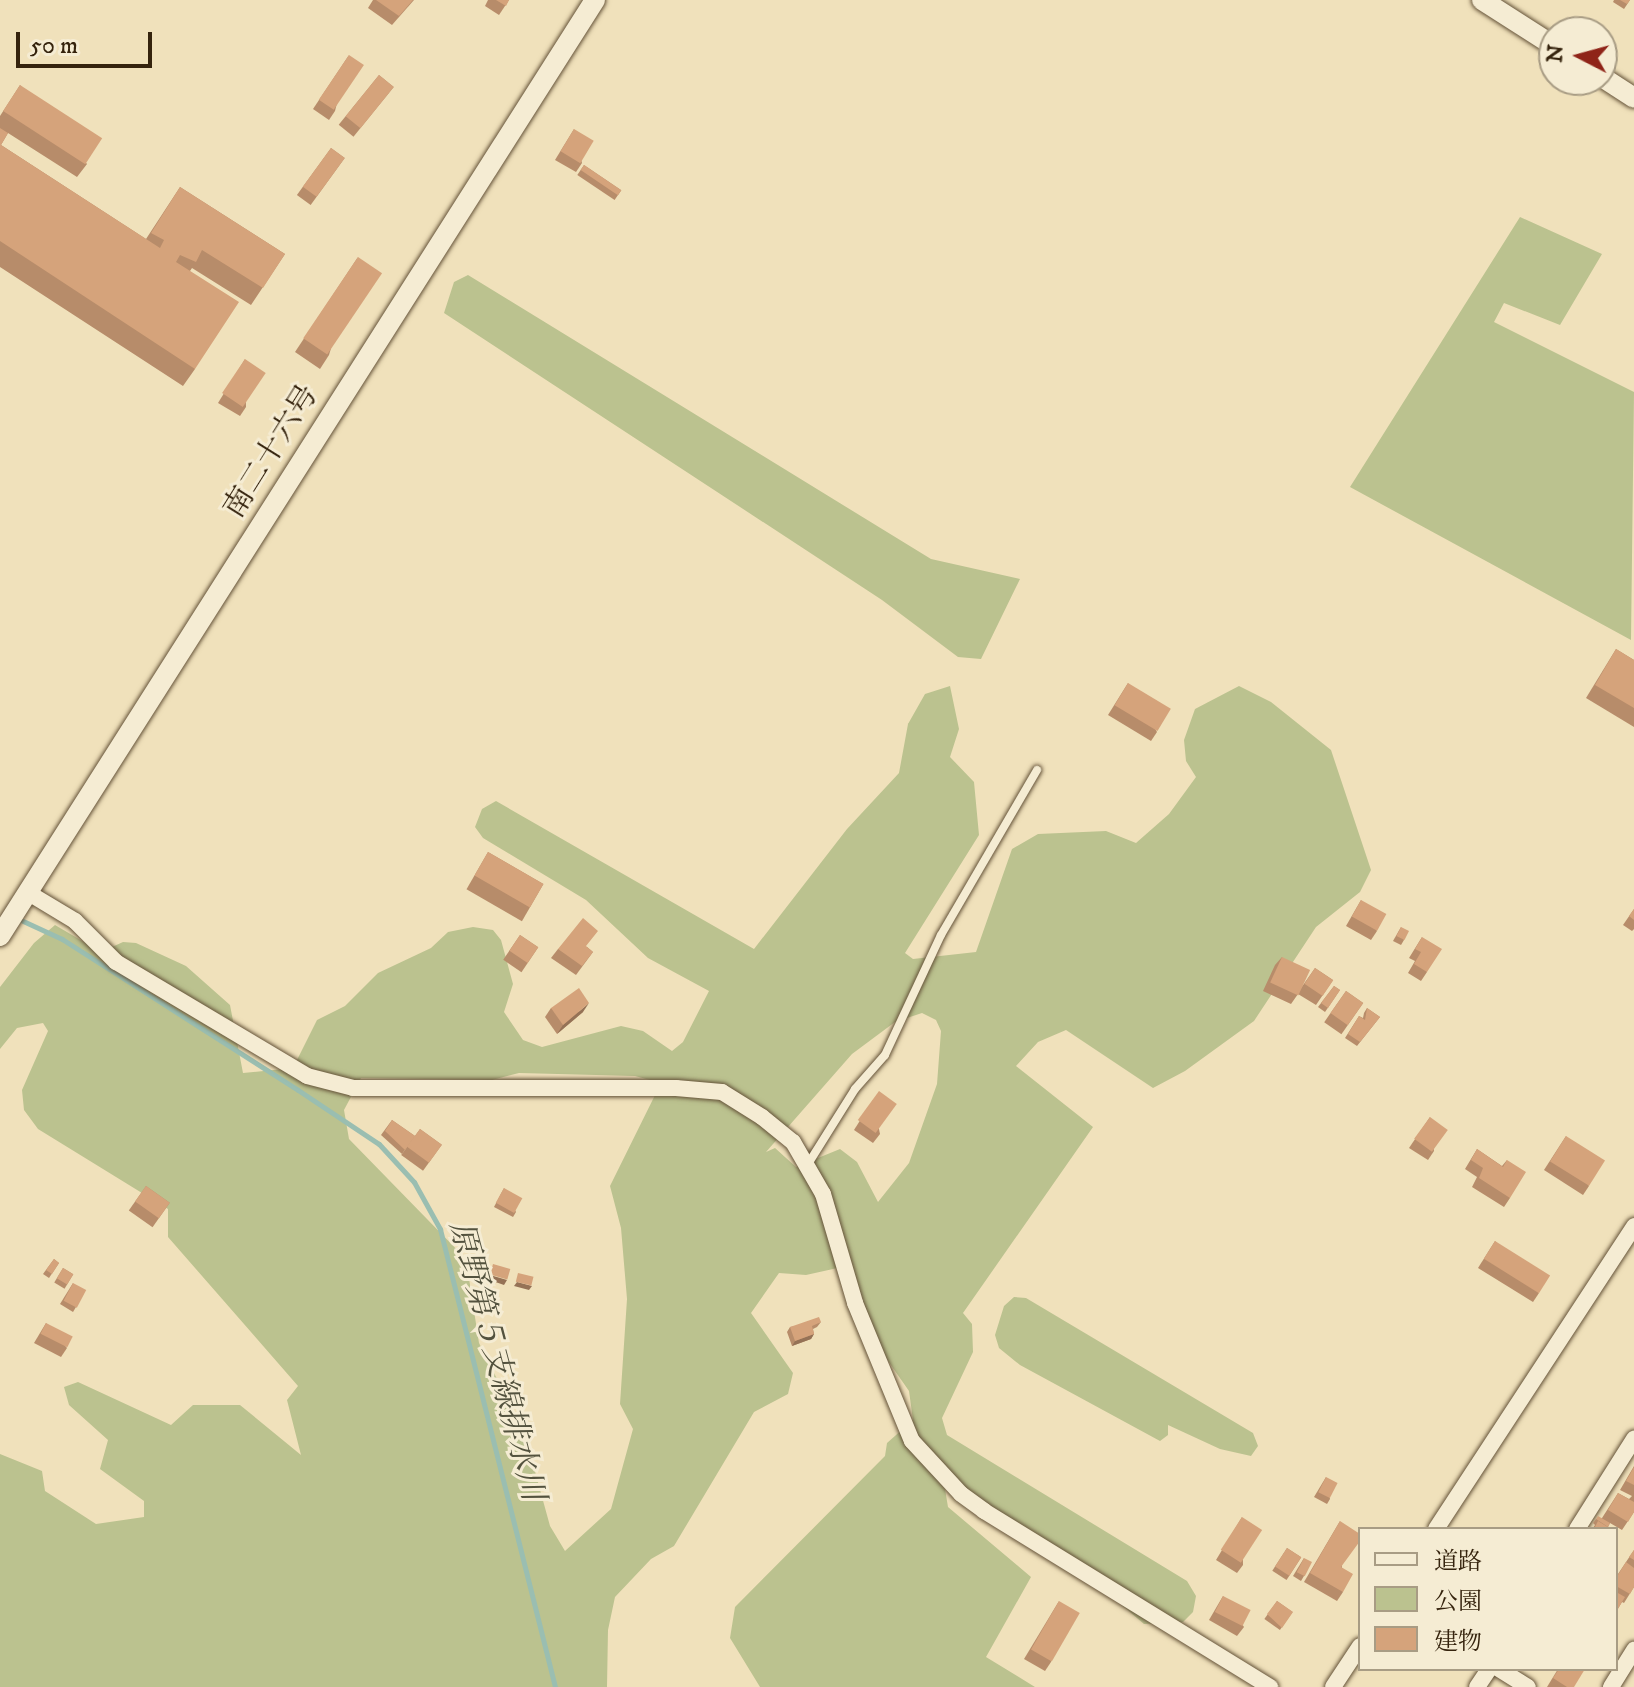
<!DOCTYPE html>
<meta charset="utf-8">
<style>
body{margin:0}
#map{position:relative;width:1634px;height:1687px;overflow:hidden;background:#f0e1bb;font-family:"IM FELL DW Pica","Noto Serif JP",serif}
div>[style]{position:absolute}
.green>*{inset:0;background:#bbc28f}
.stream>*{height:5px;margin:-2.5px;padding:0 2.5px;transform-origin:2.5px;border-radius:2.5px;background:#9abeb1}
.roads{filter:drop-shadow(0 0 2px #645238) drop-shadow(0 0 2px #645238)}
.service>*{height:8px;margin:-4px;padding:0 4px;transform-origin:4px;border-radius:4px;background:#f5ecd3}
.minor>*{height:16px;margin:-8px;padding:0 8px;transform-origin:8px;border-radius:8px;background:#f5ecd3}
.tertiary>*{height:20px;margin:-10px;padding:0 10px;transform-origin:10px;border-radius:10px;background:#f5ecd3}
.wall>*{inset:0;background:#b78c6a;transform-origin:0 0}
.shaded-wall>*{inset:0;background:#957256}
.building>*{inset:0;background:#d5a37b;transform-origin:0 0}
span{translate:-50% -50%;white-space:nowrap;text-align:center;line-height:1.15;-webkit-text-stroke:6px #f5ecd3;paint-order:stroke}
.street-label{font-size:30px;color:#35230d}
.water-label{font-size:32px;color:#53523e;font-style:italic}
.legend{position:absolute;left:1358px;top:1527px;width:260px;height:144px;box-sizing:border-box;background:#f5ecd3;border:2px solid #a89c84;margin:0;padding:10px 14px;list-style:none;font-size:24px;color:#35230d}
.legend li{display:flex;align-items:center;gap:16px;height:40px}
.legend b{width:40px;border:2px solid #a89c84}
.north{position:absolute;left:1538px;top:16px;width:80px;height:80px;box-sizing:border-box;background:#f5ecd3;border:2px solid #a89c84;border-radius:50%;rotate:276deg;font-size:22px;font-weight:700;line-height:32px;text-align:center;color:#35230d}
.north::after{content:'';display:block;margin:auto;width:28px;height:36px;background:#8f2418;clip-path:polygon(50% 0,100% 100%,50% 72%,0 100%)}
.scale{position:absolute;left:16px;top:32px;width:136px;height:36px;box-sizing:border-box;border:4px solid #35230d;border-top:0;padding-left:10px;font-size:24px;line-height:28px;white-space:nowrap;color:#35230d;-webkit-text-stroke:6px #f5ecd3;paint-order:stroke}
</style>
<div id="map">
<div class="green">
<i style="clip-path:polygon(1520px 217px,1602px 254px,1560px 325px,1504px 303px,1494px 322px,1634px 392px,1631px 640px,1350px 487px)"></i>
<i style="clip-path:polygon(468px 275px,931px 559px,1020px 579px,981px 659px,958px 657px,882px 600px,444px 313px,454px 282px)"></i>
<i style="clip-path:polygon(evenodd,950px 686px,959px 729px,950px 757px,974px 782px,979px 835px,905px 953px,913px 959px,976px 952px,1012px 849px,1038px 834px,1106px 831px,1136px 843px,1169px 814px,1196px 777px,1186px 761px,1184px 740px,1195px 709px,1239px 686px,1271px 702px,1331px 750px,1371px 870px,1360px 892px,1316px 927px,1254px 1021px,1185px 1071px,1153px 1088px,1066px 1030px,1038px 1042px,1016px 1066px,1093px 1127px,963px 1313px,972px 1324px,973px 1352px,942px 1418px,947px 1435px,1187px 1581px,1196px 1596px,1193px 1612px,1183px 1622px,1144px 1624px,1044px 1539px,945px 1489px,948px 1507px,1031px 1577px,986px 1657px,1035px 1687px,760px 1687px,730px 1638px,735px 1607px,885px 1456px,887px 1443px,913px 1420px,909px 1391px,879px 1348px,851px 1265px,806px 1275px,779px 1273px,751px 1313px,793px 1373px,788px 1394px,754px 1412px,674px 1546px,651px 1559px,615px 1597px,608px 1630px,607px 1687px,0 1687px,0 1454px,42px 1471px,45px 1491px,96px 1524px,144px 1517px,144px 1501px,100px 1469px,108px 1440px,69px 1405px,64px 1387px,78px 1382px,171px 1425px,193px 1405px,240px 1405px,301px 1455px,287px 1400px,298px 1386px,168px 1237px,168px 1209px,38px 1129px,24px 1110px,22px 1090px,48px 1031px,43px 1023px,17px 1028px,0 1049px,0 987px,34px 943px,55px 925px,101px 952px,123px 942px,136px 943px,186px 966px,230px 1005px,243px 1073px,293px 1068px,317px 1020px,345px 1006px,378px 973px,431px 948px,448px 932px,473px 927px,493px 930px,501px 940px,513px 984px,504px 1012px,523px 1040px,542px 1047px,621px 1026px,643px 1031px,672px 1051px,683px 1042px,709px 991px,648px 958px,586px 900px,483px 838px,475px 827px,482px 809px,496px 801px,754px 949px,847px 829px,899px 773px,908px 724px,925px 694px,950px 686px,922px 1013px,936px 1020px,941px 1031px,937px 1084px,909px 1163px,878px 1202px,857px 1162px,840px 1149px,796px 1167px,775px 1148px,766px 1152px,852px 1054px,895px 1022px,922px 1013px,950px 686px,519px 1073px,635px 1076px,661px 1083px,610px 1186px,621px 1228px,627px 1299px,620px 1404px,633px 1429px,611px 1509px,565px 1551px,550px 1526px,525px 1435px,479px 1343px,466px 1259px,349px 1139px,344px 1110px,361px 1078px,492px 1080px,519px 1073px)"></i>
<i style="clip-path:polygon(1014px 1297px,1026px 1298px,1253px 1433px,1258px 1446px,1251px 1456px,1220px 1449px,1168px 1425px,1168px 1435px,1160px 1441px,1020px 1365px,999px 1348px,995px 1335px,1004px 1306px)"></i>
</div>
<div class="stream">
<i style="left:23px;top:921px;width:43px;rotate:24.8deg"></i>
<i style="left:62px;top:939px;width:280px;rotate:32.6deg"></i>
<i style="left:298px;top:1090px;width:97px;rotate:33.7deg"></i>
<i style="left:379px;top:1144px;width:52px;rotate:47.4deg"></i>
<i style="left:414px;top:1182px;width:54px;rotate:61deg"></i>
<i style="left:440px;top:1229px;width:472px;rotate:75.9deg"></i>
</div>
<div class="roads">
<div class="service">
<i style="left:808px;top:1164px;width:89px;rotate:-57.9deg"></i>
<i style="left:855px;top:1089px;width:45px;rotate:-48.6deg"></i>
<i style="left:885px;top:1055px;width:132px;rotate:-65deg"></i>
<i style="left:941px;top:935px;width:191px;rotate:-59.8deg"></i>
</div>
<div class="minor">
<i style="left:27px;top:892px;width:56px;rotate:31.1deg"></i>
<i style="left:75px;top:921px;width:58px;rotate:45deg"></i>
<i style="left:116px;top:962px;width:222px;rotate:30.8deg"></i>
<i style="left:307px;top:1076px;width:48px;rotate:14.6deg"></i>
<i style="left:353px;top:1088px;width:323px"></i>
<i style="left:676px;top:1088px;width:46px;rotate:5deg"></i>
<i style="left:722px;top:1092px;width:47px;rotate:32deg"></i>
<i style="left:762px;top:1117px;width:40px;rotate:39deg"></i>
<i style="left:793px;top:1142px;width:60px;rotate:60deg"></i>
<i style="left:823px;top:1194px;width:114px;rotate:73.6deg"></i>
<i style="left:855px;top:1303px;width:149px;rotate:67.6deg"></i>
<i style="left:912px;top:1441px;width:72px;rotate:47.2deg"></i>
<i style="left:961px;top:1494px;width:29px;rotate:36deg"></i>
<i style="left:984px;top:1511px;width:336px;rotate:31.6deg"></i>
<i style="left:1436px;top:1529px;width:362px;rotate:-56.8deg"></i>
<i style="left:1577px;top:1529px;width:107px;rotate:-57.7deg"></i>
<i style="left:1499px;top:1669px;width:34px;rotate:32deg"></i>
<i style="left:1333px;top:1687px;width:49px;rotate:-56.6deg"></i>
<i style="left:1477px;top:1687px;width:22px;rotate:-56deg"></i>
<i style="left:1611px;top:1687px;width:44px;rotate:-58.1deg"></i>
</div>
<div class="tertiary">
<i style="left:1482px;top:0;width:85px;rotate:32.6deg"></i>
<i style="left:1602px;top:77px;width:38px;rotate:33deg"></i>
<i style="left:0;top:936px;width:1109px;rotate:-57.56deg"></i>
</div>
</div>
<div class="wall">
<i style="clip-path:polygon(373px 0,414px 0,392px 25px,368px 8px)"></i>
<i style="clip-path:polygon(488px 0,509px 0,499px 15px,485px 6px)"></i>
<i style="clip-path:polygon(1614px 0,1630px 0,1624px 9px,1613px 2px)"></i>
<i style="clip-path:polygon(349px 55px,335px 111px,329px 120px,313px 109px)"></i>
<i style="left:379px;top:75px;width:19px;height:64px;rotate:39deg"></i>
<i style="clip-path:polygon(20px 85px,87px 164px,77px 177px,8px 133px,1px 145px,146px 239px,180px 187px,285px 254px,251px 305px,192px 268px,190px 271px,195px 369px,183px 386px,0 267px,0 116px)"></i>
<i style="clip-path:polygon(574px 129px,582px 163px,576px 172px,555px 160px)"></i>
<i style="left:331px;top:148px;width:17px;height:58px;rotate:36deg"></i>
<i style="left:584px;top:165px;width:45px;height:12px;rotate:34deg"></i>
<i style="clip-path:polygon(358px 257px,329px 355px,320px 369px,295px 352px)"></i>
<i style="clip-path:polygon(245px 359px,246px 407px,240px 416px,218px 403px)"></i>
<i style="clip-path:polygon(1616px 649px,1634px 660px,1634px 727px,1586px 698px)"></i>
<i style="clip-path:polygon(1128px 683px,1157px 732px,1151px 741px,1108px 715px)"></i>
<i style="left:488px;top:852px;width:64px;height:43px;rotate:30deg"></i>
<i style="clip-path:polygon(1361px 900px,1377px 931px,1371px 940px,1346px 926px)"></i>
<i style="clip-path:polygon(1634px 909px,1634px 929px,1632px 931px,1623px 925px)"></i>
<i style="clip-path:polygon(1401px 927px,1404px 940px,1401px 945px,1393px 941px)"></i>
<i style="left:520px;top:935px;width:22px;height:30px;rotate:34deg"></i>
<i style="clip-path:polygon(1422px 937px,1427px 972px,1421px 981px,1408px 973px,1415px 961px,1409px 958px)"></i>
<i style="clip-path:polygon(587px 947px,593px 952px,576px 975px,551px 958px,558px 949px)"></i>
<i style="clip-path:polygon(1282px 957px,1301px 988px,1315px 968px,1333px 980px,1316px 1005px,1298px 994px,1291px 1004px,1263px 991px,1275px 965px)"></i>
<i style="clip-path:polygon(1334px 986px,1340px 990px,1325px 1012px,1318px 1007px)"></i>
<i style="left:1346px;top:991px;width:21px;height:38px;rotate:35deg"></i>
<i style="clip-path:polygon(551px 1008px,583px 1012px,557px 1034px,545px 1017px)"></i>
<i style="clip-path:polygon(1367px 1008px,1380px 1017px,1357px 1046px,1345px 1038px,1359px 1016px,1363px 1018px,1364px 1013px)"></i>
<i style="clip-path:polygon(873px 1100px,880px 1134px,873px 1143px,854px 1130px)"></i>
<i style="clip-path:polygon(1430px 1117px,1434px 1151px,1428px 1160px,1409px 1148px)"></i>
<i style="clip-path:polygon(392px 1120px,415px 1136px,402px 1154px,381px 1135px)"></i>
<i style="left:420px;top:1129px;width:27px;height:32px;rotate:36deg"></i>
<i style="clip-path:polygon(1566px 1136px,1589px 1186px,1583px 1195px,1544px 1170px)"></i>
<i style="clip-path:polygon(1477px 1149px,1502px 1166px,1507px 1160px,1510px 1198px,1504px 1207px,1472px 1187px,1477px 1177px,1465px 1169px)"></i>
<i style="left:146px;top:1186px;width:29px;height:30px;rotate:35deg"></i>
<i style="clip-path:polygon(504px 1188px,516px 1212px,513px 1217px,494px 1207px)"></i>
<i style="clip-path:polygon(1495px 1241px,1539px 1293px,1533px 1302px,1478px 1268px)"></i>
<i style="clip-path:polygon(54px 1259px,59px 1263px,49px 1278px,43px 1274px)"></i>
<i style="left:63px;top:1268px;width:12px;height:17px;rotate:31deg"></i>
<i style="clip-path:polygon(73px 1283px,76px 1307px,73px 1312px,60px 1304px)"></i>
<i style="clip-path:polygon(821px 1322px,817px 1327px,813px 1329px,814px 1334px,811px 1339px,792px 1346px,787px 1332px,790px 1327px)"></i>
<i style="clip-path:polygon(46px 1323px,67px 1348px,61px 1357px,34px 1343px)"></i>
<i style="clip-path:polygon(1634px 1466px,1634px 1512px,1622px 1530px,1610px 1523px,1608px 1527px,1611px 1529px,1592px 1529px,1595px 1525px,1593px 1523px,1596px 1519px,1602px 1518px,1618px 1493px,1629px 1499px,1632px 1496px,1620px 1490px)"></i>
<i style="clip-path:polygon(1326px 1477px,1330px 1499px,1327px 1504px,1314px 1497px)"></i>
<i style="clip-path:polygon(1242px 1517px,1243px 1565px,1237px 1573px,1216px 1560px)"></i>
<i style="clip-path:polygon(1340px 1521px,1343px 1592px,1337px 1601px,1304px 1582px)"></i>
<i style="left:1287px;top:1548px;width:17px;height:27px;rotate:33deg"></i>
<i style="clip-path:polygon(1634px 1550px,1634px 1587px,1624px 1603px,1622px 1602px,1616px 1612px,1616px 1577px)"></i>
<i style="clip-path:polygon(1304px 1558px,1304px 1576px,1301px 1581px,1293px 1576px)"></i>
<i style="clip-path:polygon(1223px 1596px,1244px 1627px,1237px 1636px,1209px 1620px)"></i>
<i style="clip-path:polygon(1059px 1601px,1051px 1662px,1045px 1671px,1024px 1659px)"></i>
<i style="left:1277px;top:1601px;width:19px;height:22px;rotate:35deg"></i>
<i style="clip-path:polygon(1558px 1669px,1574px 1687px,1547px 1687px)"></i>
</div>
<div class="shaded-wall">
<i style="clip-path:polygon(589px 1003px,583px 1012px,557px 1034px,563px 1025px)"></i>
<i style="clip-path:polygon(490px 1275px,507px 1280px,504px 1285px,487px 1279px)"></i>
<i style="clip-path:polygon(517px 1282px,532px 1286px,529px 1290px,514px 1286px)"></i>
<i style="clip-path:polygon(814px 1334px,811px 1339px,792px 1346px,795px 1341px)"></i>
</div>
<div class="building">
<i style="clip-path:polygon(376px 0,413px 0,399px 16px)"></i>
<i style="clip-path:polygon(496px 0,509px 0,506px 6px)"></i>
<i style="clip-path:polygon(1620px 0,1630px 0,1627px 4px)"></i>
<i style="left:349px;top:55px;width:18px;height:54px;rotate:34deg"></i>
<i style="left:379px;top:75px;width:19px;height:53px;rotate:39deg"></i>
<i style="left:20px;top:85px;width:98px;height:31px;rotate:33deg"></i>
<i style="clip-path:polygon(0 128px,8px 133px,1px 145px,160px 248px,164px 240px,151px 233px,180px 187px,285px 254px,263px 288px,202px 250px,196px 262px,180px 255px,176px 262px,239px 302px,195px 369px,0 241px)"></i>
<i style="left:574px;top:129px;width:23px;height:26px;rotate:31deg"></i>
<i style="left:331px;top:148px;width:17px;height:48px;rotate:36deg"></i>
<i style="left:584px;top:165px;width:45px;height:6px;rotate:34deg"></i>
<i style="left:358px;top:257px;width:29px;height:98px;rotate:34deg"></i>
<i style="left:245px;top:359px;width:25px;height:41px;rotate:34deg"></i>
<i style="clip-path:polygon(1616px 649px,1634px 660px,1634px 708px,1595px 685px)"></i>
<i style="left:1128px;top:683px;width:50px;height:26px;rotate:31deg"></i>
<i style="left:488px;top:852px;width:64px;height:27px;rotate:30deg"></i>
<i style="left:1361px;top:900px;width:29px;height:19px;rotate:29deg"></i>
<i style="clip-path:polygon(1634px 909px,1634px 920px,1629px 916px)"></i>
<i style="clip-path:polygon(583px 918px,598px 931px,586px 946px,593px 952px,582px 966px,558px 949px)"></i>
<i style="left:1401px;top:927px;width:9px;height:10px;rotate:27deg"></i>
<i style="left:520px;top:935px;width:22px;height:19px;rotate:34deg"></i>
<i style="clip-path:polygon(1422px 937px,1442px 949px,1427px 972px,1414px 964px,1421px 952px,1415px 949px)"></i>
<i style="left:1282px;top:957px;width:31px;height:28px;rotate:25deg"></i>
<i style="left:1315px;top:968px;width:22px;height:19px;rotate:34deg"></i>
<i style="clip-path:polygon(1334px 986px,1340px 990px,1328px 1008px,1321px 1003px)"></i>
<i style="clip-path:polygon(579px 988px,589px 1003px,563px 1025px,551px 1008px)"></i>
<i style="left:1346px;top:991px;width:21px;height:27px;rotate:35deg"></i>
<i style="clip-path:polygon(1367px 1008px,1380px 1017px,1360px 1042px,1348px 1034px,1359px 1016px,1365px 1020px)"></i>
<i style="left:879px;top:1091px;width:22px;height:36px;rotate:36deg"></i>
<i style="left:1430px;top:1117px;width:22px;height:27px;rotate:36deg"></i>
<i style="clip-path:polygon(392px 1120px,415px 1136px,405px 1150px,385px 1131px)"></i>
<i style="left:420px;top:1129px;width:27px;height:22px;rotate:36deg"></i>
<i style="left:1566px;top:1136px;width:46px;height:30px;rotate:32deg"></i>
<i style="clip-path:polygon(1477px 1149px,1503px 1167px,1507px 1160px,1526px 1172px,1510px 1198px,1479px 1178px,1483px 1168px,1471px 1160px)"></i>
<i style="left:146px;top:1186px;width:29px;height:19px;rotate:35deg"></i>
<i style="left:504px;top:1188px;width:21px;height:17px;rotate:29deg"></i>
<i style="left:1495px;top:1241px;width:65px;height:21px;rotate:32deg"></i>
<i style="clip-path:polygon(54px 1259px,59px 1263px,52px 1274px,46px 1270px)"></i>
<i style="left:493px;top:1264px;width:18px;height:11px;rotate:16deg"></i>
<i style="left:63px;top:1268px;width:12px;height:12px;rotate:31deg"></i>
<i style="left:518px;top:1273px;width:16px;height:9px;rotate:14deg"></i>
<i style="left:73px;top:1283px;width:15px;height:20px;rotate:28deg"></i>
<i style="clip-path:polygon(819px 1317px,821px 1322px,812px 1326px,814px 1334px,795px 1341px,790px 1327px)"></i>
<i style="left:46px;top:1323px;width:30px;height:12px;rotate:27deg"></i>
<i style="clip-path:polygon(1634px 1467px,1634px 1485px,1626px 1481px)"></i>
<i style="left:1326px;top:1477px;width:13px;height:17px;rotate:27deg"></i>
<i style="clip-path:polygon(1618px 1493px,1634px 1502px,1634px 1512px,1628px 1522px,1608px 1510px)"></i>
<i style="clip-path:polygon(1598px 1516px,1610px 1523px,1608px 1527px,1596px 1519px)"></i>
<i style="left:1242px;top:1517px;width:24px;height:39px;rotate:33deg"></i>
<i style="clip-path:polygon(1340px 1521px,1360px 1534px,1360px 1541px,1341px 1567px,1353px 1574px,1343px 1592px,1310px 1573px)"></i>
<i style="clip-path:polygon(1598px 1521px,1611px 1529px,1594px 1529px)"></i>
<i style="left:1287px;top:1548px;width:17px;height:22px;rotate:33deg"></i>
<i style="clip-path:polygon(1634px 1550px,1634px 1560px,1629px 1557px)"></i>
<i style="left:1304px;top:1558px;width:9px;height:16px;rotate:27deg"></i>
<i style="clip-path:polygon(1626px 1562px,1634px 1568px,1634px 1587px,1630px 1594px,1616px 1586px,1616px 1578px)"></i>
<i style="clip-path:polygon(1616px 1592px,1625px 1597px,1616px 1612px)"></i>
<i style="left:1223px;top:1596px;width:31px;height:18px;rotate:27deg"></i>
<i style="left:1059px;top:1601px;width:24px;height:56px;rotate:30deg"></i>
<i style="clip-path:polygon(1277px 1601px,1293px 1612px,1282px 1628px,1267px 1614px)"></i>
<i style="clip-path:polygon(1559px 1669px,1585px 1669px,1574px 1687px,1567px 1687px,1553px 1678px)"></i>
</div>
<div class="street-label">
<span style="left:272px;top:452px;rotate:-58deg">南二十六号</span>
</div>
<div class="water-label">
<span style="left:496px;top:1361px;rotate:75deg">原野第５支線排水川</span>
</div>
<ul class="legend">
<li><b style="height:10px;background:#f5ecd3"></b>道路</li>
<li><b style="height:22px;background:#bbc28f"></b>公園</li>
<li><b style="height:22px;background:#d5a37b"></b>建物</li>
</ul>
<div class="north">N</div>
<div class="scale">50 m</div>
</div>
